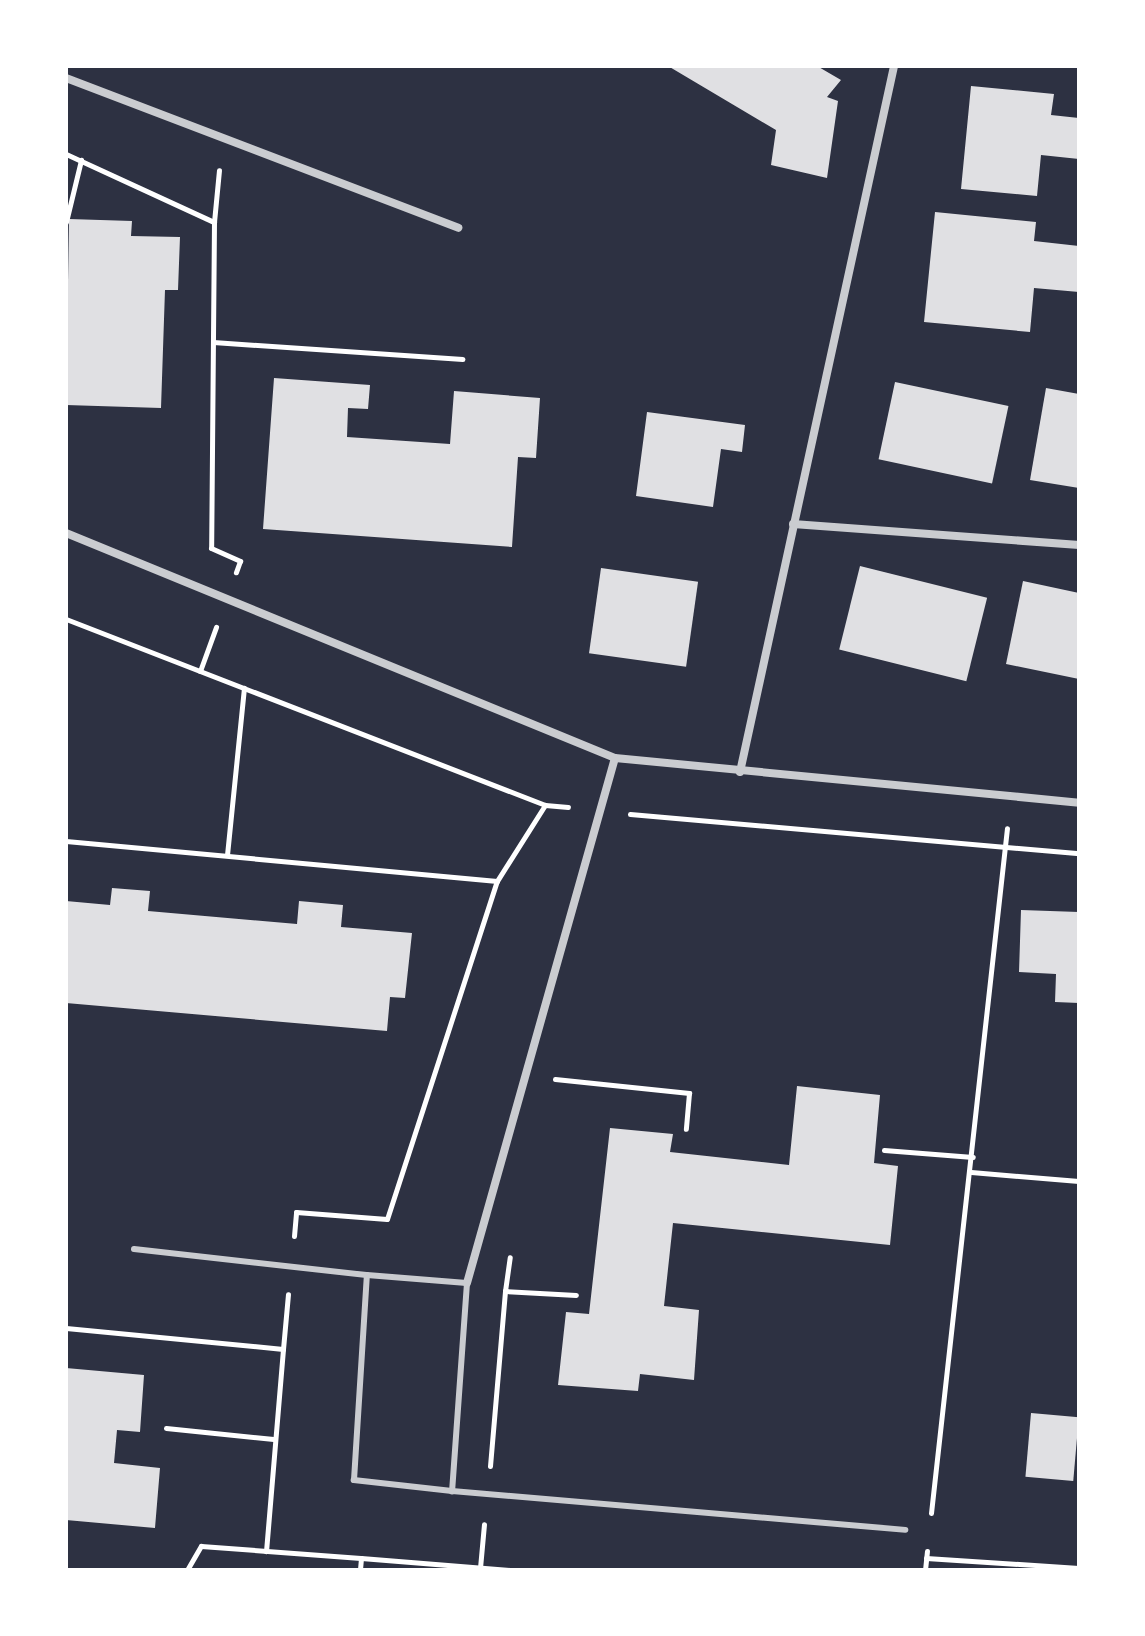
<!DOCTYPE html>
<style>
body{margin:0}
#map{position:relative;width:1145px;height:1636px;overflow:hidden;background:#2d3142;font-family:Quicksand,sans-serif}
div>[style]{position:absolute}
.building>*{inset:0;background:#e0e0e3;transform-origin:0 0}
.path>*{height:5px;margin:-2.5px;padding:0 2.5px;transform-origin:2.5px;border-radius:2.5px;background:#fff}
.service>*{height:6px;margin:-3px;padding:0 3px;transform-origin:3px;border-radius:3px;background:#caccd0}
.minor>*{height:8px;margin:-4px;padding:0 4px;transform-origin:4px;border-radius:4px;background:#caccd0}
span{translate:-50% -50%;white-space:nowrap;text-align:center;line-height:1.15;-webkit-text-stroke:6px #fff;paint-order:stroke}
.frame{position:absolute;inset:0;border:68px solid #fff;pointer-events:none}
</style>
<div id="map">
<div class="building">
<i style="clip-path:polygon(668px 66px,817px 66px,841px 80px,827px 97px,838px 101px,827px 178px,771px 165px,776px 130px)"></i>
<i style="clip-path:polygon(971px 86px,1054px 94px,1051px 115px,1079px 118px,1079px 159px,1041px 155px,1037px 196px,961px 189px)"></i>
<i style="clip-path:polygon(935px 212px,1036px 222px,1034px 241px,1079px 246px,1079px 292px,1034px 288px,1030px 332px,924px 322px)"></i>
<i style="clip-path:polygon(69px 219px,132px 221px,131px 236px,180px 237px,178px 290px,165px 290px,161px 408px,66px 405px)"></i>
<i style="clip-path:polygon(274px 378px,370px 385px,368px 409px,348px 408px,347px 437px,450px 444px,454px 391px,540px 398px,536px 458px,518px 457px,512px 547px,263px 529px)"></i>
<i style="left:895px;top:382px;width:116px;height:79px;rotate:12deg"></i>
<i style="clip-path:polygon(1046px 388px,1079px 394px,1079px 488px,1030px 480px)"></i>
<i style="clip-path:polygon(647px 412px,745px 425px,742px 452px,721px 449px,713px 507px,636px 496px)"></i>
<i style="left:860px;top:566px;width:131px;height:86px;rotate:14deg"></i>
<i style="left:601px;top:568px;width:98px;height:86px;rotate:8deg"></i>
<i style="clip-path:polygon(1023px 581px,1079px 593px,1079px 679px,1006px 664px)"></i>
<i style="clip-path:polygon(112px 888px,150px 891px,148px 911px,297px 924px,299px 901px,343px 905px,341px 927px,412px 933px,405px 998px,390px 997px,387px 1031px,66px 1003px,66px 901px,110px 905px)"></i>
<i style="clip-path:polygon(1021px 910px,1079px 912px,1079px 1003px,1055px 1002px,1056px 974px,1019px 972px)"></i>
<i style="clip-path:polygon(797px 1086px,880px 1095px,874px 1163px,898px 1166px,890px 1245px,673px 1223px,664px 1306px,699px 1310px,694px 1380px,640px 1374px,638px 1391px,558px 1385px,566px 1312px,589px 1314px,610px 1128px,673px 1134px,670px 1152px,789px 1165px)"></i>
<i style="clip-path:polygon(66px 1368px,144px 1375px,140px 1432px,117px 1430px,114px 1463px,160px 1468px,155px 1528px,66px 1520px)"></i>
<i style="left:1031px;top:1413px;width:48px;height:64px;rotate:5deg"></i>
</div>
<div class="path">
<i style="left:66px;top:154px;width:163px;rotate:24.7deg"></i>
<i style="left:214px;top:222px;width:326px;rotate:90.5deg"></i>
<i style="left:211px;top:548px;width:32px;rotate:24deg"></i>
<i style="left:240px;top:561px;width:12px;rotate:110deg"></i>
<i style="left:66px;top:222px;width:64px;rotate:-76.4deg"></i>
<i style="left:214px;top:222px;width:52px;rotate:-84.5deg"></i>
<i style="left:213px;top:342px;width:250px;rotate:3.9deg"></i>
<i style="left:66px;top:619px;width:514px;rotate:21.22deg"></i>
<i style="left:545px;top:805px;width:90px;rotate:122.3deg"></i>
<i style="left:497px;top:881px;width:433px;rotate:-174.7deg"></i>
<i style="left:200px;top:671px;width:47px;rotate:-70deg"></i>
<i style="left:545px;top:805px;width:23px;rotate:5deg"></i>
<i style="left:630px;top:814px;width:451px;rotate:5deg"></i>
<i style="left:227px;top:855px;width:168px;rotate:-84.2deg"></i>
<i style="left:555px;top:1079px;width:135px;rotate:6deg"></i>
<i style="left:689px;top:1093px;width:36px;rotate:95deg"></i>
<i style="left:884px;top:1150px;width:89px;rotate:4.5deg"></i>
<i style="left:971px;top:1172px;width:108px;rotate:4.8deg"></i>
<i style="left:294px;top:1236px;width:24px;rotate:-85deg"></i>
<i style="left:296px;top:1212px;width:91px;rotate:4.4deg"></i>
<i style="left:387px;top:1219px;width:355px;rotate:-72deg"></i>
<i style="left:505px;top:1291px;width:34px;rotate:-82deg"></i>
<i style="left:66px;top:1328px;width:218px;rotate:5.5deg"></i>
<i style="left:283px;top:1349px;width:203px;rotate:94.8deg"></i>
<i style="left:283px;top:1349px;width:55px;rotate:-84.8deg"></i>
<i style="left:166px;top:1428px;width:108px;rotate:5.9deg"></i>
<i style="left:490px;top:1466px;width:176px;rotate:-85.1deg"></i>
<i style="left:505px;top:1291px;width:71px;rotate:3.2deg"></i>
<i style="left:931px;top:1513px;width:689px;rotate:-83.67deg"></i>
<i style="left:361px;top:1558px;width:149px;rotate:4.6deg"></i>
<i style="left:926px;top:1558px;width:153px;rotate:3.7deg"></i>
<i style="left:480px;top:1568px;width:44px;rotate:-84.8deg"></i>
<i style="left:187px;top:1570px;width:28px;rotate:-60deg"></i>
<i style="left:201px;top:1546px;width:160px;rotate:4.3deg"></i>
<i style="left:361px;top:1558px;width:12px;rotate:95deg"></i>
<i style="left:925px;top:1570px;width:19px;rotate:-84deg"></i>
</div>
<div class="service">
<i style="left:134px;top:1249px;width:234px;rotate:6.4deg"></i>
<i style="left:452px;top:1491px;width:99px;rotate:-173.6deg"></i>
<i style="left:354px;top:1480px;width:205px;rotate:-86.4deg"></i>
<i style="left:367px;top:1275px;width:100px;rotate:4.6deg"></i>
<i style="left:467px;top:1283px;width:209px;rotate:94.1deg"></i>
<i style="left:452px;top:1491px;width:455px;rotate:4.9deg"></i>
</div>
<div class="minor">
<i style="left:66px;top:78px;width:420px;rotate:20.9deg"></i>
<i style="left:793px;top:524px;width:287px;rotate:4.2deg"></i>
<i style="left:66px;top:533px;width:593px;rotate:22.29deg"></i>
<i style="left:615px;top:758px;width:466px;rotate:5.5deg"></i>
<i style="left:740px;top:772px;width:723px;rotate:-77.69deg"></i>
<i style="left:467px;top:1283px;width:545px;rotate:-74.26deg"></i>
</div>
<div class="frame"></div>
</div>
